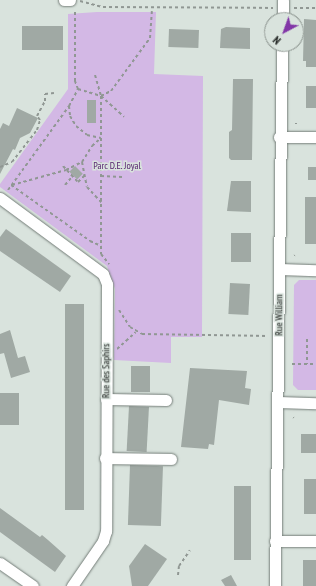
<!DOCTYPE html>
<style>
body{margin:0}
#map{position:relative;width:316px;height:586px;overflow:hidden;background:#d9e3dd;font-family:"PT Sans Narrow",sans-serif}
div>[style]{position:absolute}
.green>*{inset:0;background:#d3b8e5}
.building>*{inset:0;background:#a0a9a4;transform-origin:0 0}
.path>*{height:2px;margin-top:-1px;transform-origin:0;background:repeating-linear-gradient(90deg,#909793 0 3px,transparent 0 6px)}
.roads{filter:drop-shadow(0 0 1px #747d78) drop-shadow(0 0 1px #747d78)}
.minor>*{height:11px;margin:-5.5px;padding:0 5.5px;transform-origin:5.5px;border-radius:5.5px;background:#fff}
span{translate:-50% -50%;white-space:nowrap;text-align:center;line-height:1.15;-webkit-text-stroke:3px #d9e3dd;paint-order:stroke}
.park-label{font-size:10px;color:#521c6c}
.street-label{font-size:10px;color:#171a18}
.north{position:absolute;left:264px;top:12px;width:40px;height:40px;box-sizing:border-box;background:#d9e3dd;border:1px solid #8b938e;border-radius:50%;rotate:221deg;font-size:11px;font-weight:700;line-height:16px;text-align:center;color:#171a18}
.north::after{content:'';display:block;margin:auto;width:14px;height:18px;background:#8236a7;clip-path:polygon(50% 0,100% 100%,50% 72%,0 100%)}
</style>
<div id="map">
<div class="green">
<i style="clip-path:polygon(97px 12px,156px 12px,154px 74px,203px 76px,202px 337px,171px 337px,171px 363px,114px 360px,115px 289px,107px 266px,0 187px,0 184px,68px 89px,68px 14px)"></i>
<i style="clip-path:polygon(299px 280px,316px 280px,316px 390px,298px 390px,293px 385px,294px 285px)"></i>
</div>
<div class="building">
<i style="clip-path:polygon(304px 19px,316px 20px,316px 67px,306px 67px,306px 61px,303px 61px)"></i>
<i style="left:63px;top:26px;width:24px;height:41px;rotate:90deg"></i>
<i style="clip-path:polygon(226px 27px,250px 28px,250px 49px,220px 48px,221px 29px)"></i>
<i style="left:169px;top:29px;width:30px;height:18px;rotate:2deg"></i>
<i style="clip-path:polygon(233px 79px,253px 79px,252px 160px,231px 160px,229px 158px,229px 132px,232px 130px)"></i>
<i style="left:306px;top:86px;width:10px;height:22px"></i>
<i style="left:87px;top:100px;width:9px;height:23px"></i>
<i style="clip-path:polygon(17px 108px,38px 118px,30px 133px,20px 138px,15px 150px,13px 149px,0 174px,0 129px,3px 123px,9px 126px)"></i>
<i style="left:75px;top:166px;width:11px;height:8px;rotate:45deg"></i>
<i style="left:308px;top:167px;width:8px;height:13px"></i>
<i style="clip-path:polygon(231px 181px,251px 181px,251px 212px,227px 211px)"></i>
<i style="left:305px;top:197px;width:11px;height:47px"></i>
<i style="clip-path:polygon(6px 229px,71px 276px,60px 292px,0 251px,0 237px)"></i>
<i style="left:231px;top:233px;width:20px;height:29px"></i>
<i style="left:230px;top:283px;width:20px;height:31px;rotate:3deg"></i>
<i style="left:65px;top:304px;width:19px;height:206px"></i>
<i style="clip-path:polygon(10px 330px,18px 358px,25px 356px,30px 372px,11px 378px,4px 353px,0 354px,0 334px)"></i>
<i style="left:131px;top:366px;width:19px;height:26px"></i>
<i style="clip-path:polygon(190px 368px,247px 371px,245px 388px,251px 389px,249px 405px,219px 400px,214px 445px,209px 444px,208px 449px,181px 447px)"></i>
<i style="left:0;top:393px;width:19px;height:32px"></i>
<i style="left:129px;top:406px;width:20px;height:45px;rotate:3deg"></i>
<i style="left:301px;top:434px;width:15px;height:19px"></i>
<i style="left:130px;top:465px;width:33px;height:60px;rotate:2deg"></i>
<i style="left:304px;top:479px;width:12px;height:35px"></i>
<i style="left:234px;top:486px;width:17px;height:74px"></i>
<i style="clip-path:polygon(0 508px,40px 537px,42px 535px,48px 540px,66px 556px,55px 572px,0 532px)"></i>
<i style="clip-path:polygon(145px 544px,167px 559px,148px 586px,132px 586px,129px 566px)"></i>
<i style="left:303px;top:560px;width:13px;height:26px"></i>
<i style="clip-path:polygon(231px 575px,237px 586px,225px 586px,221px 580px)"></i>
</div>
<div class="path">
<i style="left:80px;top:1px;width:24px;rotate:15deg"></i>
<i style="left:103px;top:7px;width:170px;rotate:0.3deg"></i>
<i style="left:294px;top:8px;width:22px"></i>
<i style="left:95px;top:75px;width:22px;rotate:74deg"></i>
<i style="left:101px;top:96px;width:158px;rotate:90deg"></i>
<i style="left:101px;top:254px;width:13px;rotate:51deg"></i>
<i style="left:78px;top:89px;width:24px;rotate:17deg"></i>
<i style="left:101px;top:96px;width:11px;rotate:-27deg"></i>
<i style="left:111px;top:91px;width:66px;rotate:-53.7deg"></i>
<i style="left:150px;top:38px;width:27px;rotate:-86deg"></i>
<i style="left:101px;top:96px;width:31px;rotate:42deg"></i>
<i style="left:69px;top:106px;width:10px;rotate:84deg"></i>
<i style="left:70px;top:116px;width:12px;rotate:59deg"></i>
<i style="left:76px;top:126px;width:14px;rotate:39deg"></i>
<i style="left:87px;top:135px;width:14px;rotate:12deg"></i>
<i style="left:296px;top:124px;width:1px;rotate:-90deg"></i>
<i style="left:82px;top:162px;width:25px;rotate:79deg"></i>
<i style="left:87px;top:187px;width:21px;rotate:47deg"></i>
<i style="left:63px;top:166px;width:22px;rotate:47deg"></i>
<i style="left:78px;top:182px;width:10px;rotate:-45deg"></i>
<i style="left:0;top:167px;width:13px;rotate:-23deg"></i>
<i style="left:12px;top:162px;width:41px;rotate:-52deg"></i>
<i style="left:37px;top:130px;width:10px;rotate:-73deg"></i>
<i style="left:40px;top:120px;width:5px;rotate:-127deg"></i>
<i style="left:37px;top:116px;width:17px;rotate:-62deg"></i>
<i style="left:45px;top:101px;width:7px;rotate:-90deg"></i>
<i style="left:45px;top:94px;width:9px;rotate:-6deg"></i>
<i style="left:101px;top:176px;width:21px;rotate:3deg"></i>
<i style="left:11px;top:185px;width:97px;rotate:35.3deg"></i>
<i style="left:90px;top:241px;width:12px;rotate:24deg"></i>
<i style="left:12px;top:185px;width:56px;rotate:-15.5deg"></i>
<i style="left:66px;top:170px;width:18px;rotate:-27deg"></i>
<i style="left:82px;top:162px;width:19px;rotate:-58deg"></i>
<i style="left:92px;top:146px;width:12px;rotate:-42deg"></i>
<i style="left:65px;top:185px;width:11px;rotate:-49deg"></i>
<i style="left:8px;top:190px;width:104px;rotate:-54deg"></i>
<i style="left:69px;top:106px;width:19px;rotate:-62deg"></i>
<i style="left:78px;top:89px;width:9px;rotate:-111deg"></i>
<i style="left:75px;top:81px;width:69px;rotate:-90deg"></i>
<i style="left:294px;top:256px;width:1px;rotate:-45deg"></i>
<i style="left:119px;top:310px;width:20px;rotate:57deg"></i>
<i style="left:130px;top:327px;width:14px;rotate:30deg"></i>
<i style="left:142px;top:334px;width:125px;rotate:0.9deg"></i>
<i style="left:307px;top:339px;width:25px;rotate:90deg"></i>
<i style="left:117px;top:349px;width:25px;rotate:-42deg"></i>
<i style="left:292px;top:364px;width:24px"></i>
<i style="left:293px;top:417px;width:1px;rotate:45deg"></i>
<i style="left:178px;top:575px;width:9px;rotate:-84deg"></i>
<i style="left:179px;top:566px;width:19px;rotate:-55deg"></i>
</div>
<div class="roads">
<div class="minor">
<i style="left:64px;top:0;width:6px"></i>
<i style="left:283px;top:20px;width:20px;rotate:-90deg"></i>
<i style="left:279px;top:137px;width:37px"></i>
<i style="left:0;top:198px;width:128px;rotate:36.4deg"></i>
<i style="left:103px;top:274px;width:11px;rotate:68deg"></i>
<i style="left:107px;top:284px;width:247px;rotate:90.2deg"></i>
<i style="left:106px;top:531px;width:10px;rotate:107deg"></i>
<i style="left:103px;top:541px;width:55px;rotate:124.6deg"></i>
<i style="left:279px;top:269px;width:37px;rotate:2deg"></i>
<i style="left:106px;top:399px;width:60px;rotate:1deg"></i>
<i style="left:278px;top:402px;width:38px;rotate:2deg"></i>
<i style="left:105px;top:458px;width:66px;rotate:0.9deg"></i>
<i style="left:275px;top:541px;width:41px"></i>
<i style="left:0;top:563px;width:40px;rotate:34.9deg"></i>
<i style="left:275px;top:586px;width:542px;rotate:-89.26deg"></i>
</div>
</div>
<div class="park-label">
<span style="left:117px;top:166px">Parc D.E. Joyal</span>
</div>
<div class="street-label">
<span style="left:279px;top:315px;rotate:-90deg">Rue William</span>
<span style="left:106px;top:371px;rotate:-90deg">Rue des Saphirs</span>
</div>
<div class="north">N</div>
</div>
